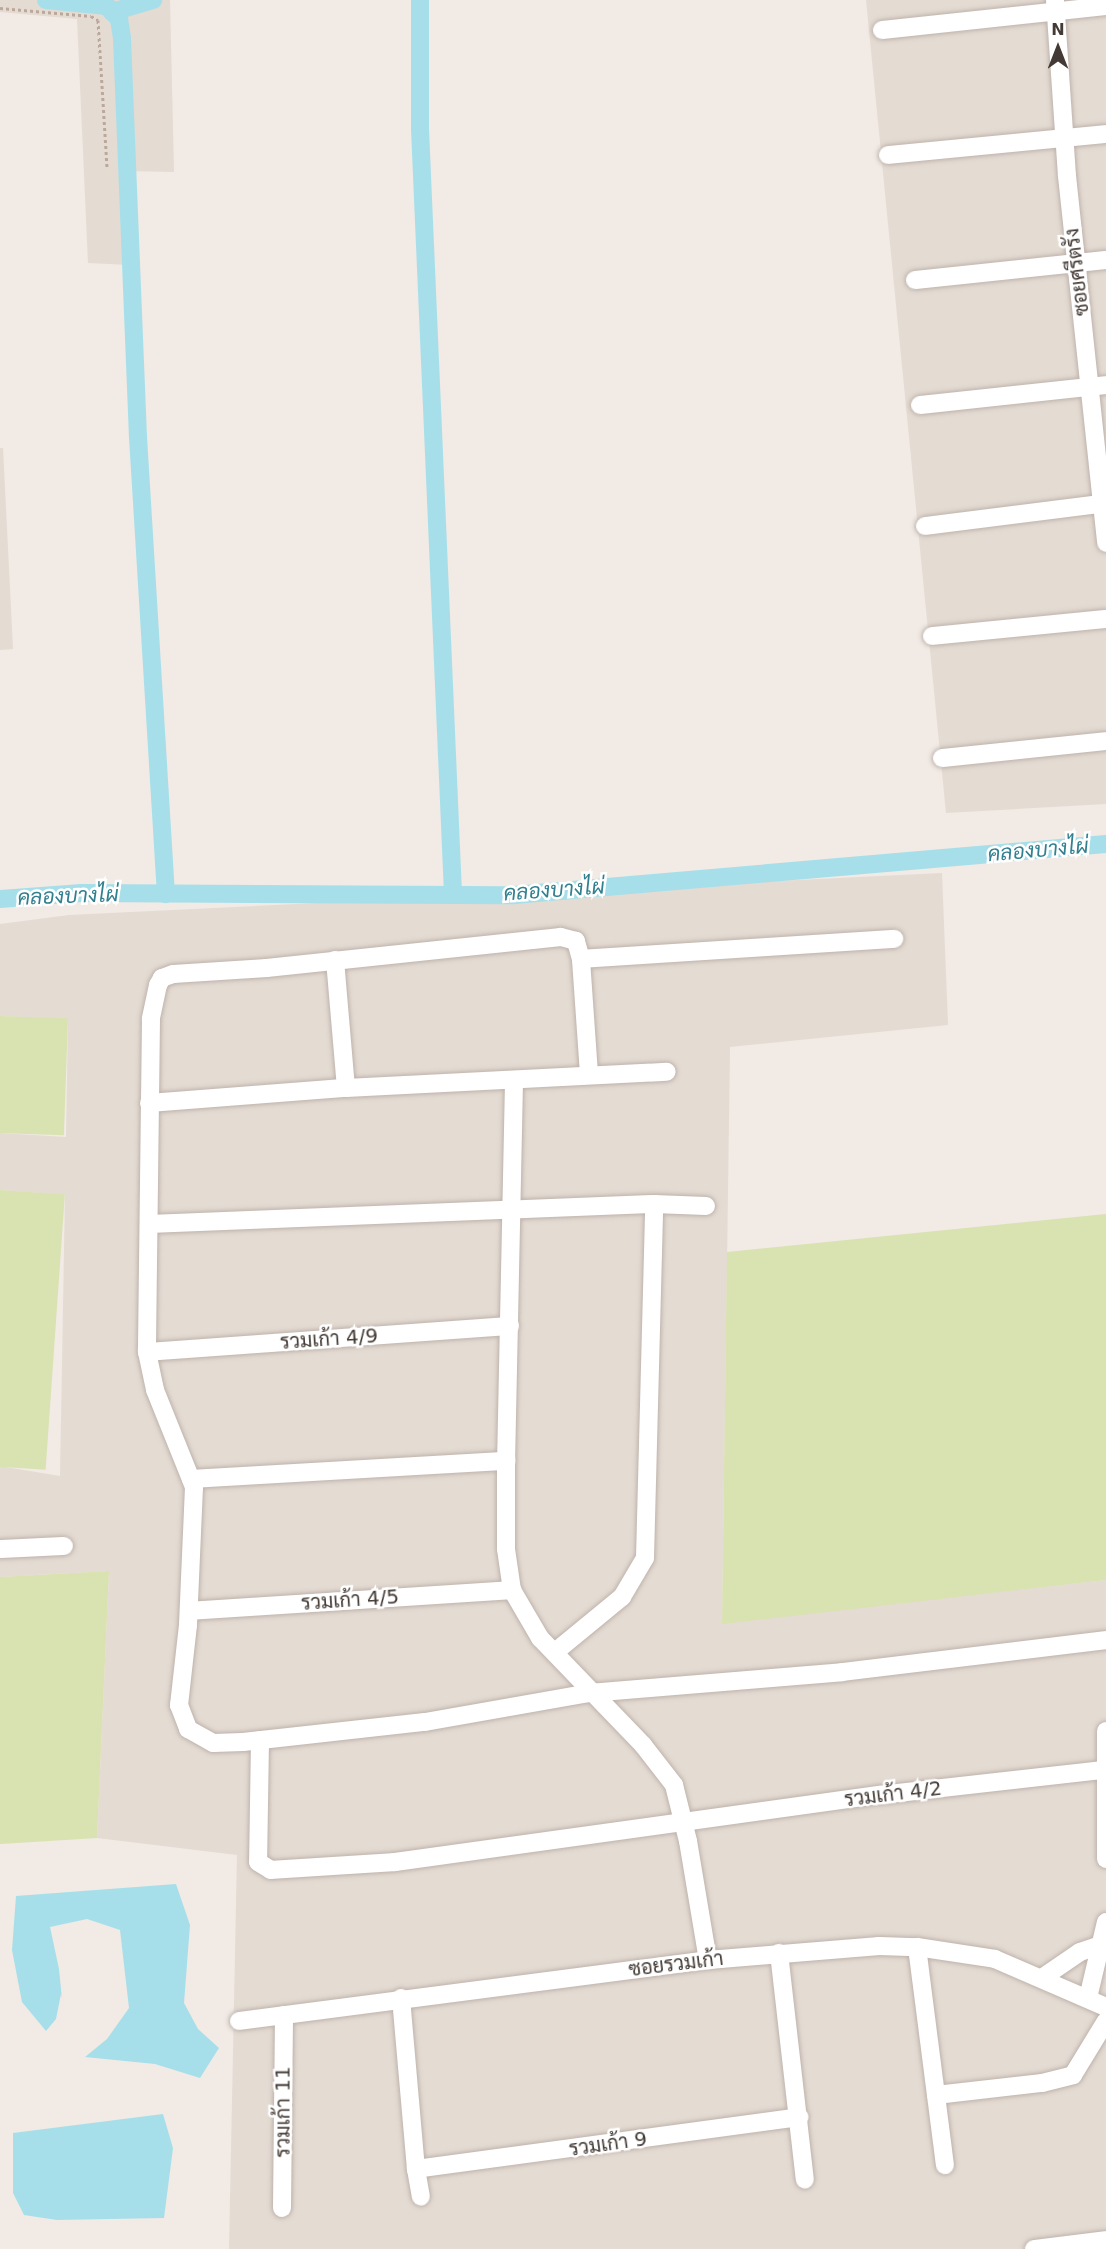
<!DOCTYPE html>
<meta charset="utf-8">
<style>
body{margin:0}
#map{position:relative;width:1106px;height:2249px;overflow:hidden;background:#f1eae5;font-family:"DejaVu Sans",Sarabun,sans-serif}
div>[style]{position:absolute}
.residential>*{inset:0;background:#e4dbd3}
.green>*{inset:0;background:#d9e2b1;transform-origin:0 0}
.water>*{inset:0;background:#a6dfe9}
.canal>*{height:18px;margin:-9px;padding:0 9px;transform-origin:9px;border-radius:9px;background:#a6dfe9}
.path>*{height:3px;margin-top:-1.5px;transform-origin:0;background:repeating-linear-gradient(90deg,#bca89b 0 3px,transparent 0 6px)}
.roads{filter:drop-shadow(0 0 2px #beb3ab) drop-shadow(0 0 2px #beb3ab)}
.minor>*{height:18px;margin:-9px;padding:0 9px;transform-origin:9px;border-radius:9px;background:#fff}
span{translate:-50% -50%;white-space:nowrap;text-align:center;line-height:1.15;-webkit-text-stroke:5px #fff;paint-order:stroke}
.street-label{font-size:20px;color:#433a35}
.water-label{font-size:21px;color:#32808f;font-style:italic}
.north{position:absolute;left:1028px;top:18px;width:60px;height:60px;-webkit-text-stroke:4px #fff;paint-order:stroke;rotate:0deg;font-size:16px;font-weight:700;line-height:24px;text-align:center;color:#433a35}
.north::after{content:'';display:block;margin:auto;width:21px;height:27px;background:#433a35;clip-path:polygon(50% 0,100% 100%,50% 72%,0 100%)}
</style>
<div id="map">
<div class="residential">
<i style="clip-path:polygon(0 0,170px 0,174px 172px,127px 171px,130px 265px,88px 263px,77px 19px,0 12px)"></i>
<i style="clip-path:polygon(866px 0,1106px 0,1106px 804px,946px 813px)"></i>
<i style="clip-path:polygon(0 448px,3px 448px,13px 649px,0 650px)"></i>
<i style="clip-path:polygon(942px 873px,948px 1025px,730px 1047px,722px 1623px,1106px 1580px,1106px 2249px,229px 2249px,237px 1855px,97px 1838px,109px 1571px,0 1577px,0 1466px,60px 1476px,65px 1195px,0 1190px,0 1133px,66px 1137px,68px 1019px,0 1016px,0 924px,69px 915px)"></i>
</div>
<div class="green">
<i style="left:0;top:1016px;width:68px;height:117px;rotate:2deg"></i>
<i style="left:0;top:1190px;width:65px;height:276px;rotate:4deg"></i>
<i style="clip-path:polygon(1106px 1214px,1106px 1580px,722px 1624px,727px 1252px)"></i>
<i style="clip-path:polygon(109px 1571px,97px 1838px,0 1844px,0 1577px)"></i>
</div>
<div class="water">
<i style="clip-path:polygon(176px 1884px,190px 1925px,184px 2003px,198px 2029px,219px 2048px,200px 2078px,155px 2064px,85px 2057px,107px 2039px,129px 2008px,120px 1930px,87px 1919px,50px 1927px,59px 1969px,62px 1999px,61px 1994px,56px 2019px,46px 2031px,22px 2002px,12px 1950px,16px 1896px)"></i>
<i style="clip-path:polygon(163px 2114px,173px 2148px,164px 2218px,57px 2220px,24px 2215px,13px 2193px,13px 2133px)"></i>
</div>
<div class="canal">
<i style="left:46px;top:0;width:61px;rotate:5.6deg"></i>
<i style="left:107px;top:6px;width:18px;rotate:47deg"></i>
<i style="left:119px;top:19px;width:20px;rotate:81deg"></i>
<i style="left:122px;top:39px;width:398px;rotate:87.7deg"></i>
<i style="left:138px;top:437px;width:458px;rotate:86.5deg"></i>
<i style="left:420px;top:0;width:129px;rotate:90deg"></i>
<i style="left:420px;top:129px;width:766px;rotate:87.53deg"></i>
<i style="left:112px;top:12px;width:43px;rotate:-16.3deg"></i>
<i style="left:0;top:899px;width:82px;rotate:-4.2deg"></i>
<i style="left:82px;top:893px;width:432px;rotate:0.3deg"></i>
<i style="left:514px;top:895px;width:594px;rotate:-4.92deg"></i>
</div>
<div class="path">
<i style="left:0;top:8px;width:91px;rotate:5deg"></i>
<i style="left:91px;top:16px;width:8px;rotate:30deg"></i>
<i style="left:98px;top:20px;width:148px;rotate:86.5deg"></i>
</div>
<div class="roads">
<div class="minor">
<i style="left:1055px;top:0;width:176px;rotate:86.1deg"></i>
<i style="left:1067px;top:176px;width:369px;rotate:83.9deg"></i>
<i style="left:882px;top:30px;width:225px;rotate:-6.1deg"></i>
<i style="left:888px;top:155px;width:219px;rotate:-5.5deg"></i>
<i style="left:915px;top:280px;width:192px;rotate:-6deg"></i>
<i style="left:920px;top:405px;width:187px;rotate:-6.1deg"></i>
<i style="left:925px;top:526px;width:182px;rotate:-7.2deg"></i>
<i style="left:932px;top:636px;width:175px;rotate:-5.6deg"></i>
<i style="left:942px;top:758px;width:165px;rotate:-5.9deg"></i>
<i style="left:581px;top:959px;width:19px;rotate:-106deg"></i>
<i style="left:576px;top:941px;width:16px;rotate:-165deg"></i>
<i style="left:561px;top:937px;width:296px;rotate:174deg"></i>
<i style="left:267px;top:968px;width:94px;rotate:176.3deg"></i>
<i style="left:173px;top:974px;width:12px;rotate:160deg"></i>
<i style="left:162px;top:978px;width:8px;rotate:120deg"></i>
<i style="left:158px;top:985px;width:35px;rotate:102deg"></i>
<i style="left:151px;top:1019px;width:333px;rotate:90.7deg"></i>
<i style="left:147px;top:1352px;width:39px;rotate:78deg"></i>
<i style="left:155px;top:1390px;width:105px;rotate:68.1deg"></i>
<i style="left:194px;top:1487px;width:138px;rotate:92.5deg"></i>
<i style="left:188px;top:1625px;width:81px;rotate:96.4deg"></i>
<i style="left:179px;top:1705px;width:26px;rotate:69deg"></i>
<i style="left:188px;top:1729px;width:29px;rotate:29deg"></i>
<i style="left:213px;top:1743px;width:30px;rotate:-2deg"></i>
<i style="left:243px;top:1742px;width:183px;rotate:-6.3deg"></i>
<i style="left:425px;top:1722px;width:167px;rotate:-10deg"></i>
<i style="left:589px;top:1693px;width:254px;rotate:-4.7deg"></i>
<i style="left:842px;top:1672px;width:266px;rotate:-6.9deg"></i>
<i style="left:335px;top:960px;width:128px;rotate:85.1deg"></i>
<i style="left:589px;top:1074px;width:115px;rotate:-94deg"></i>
<i style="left:581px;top:959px;width:314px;rotate:-3.7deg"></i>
<i style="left:514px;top:1082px;width:379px;rotate:91.2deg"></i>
<i style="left:506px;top:1461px;width:88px;rotate:90deg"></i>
<i style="left:506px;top:1549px;width:41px;rotate:81.7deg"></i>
<i style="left:512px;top:1590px;width:56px;rotate:59.7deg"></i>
<i style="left:540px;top:1638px;width:149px;rotate:46.1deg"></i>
<i style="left:643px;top:1745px;width:51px;rotate:52.2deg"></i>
<i style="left:674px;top:1785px;width:58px;rotate:76deg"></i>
<i style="left:688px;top:1841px;width:121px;rotate:80.5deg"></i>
<i style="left:149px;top:1103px;width:198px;rotate:-4.4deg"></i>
<i style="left:346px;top:1088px;width:321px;rotate:-2.9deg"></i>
<i style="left:149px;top:1224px;width:505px;rotate:-2.27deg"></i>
<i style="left:654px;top:1204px;width:52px;rotate:2.2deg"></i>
<i style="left:147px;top:1352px;width:364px;rotate:-4.1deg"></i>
<i style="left:191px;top:1479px;width:316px;rotate:-3.3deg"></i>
<i style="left:0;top:1549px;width:64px;rotate:-2.7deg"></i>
<i style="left:189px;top:1611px;width:324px;rotate:-3.7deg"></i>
<i style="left:555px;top:1652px;width:87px;rotate:-39.4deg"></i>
<i style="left:622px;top:1597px;width:45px;rotate:-59.5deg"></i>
<i style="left:645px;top:1558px;width:354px;rotate:-88.5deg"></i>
<i style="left:1106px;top:1731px;width:128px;rotate:90deg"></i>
<i style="left:260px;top:1740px;width:122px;rotate:90.9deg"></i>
<i style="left:258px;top:1862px;width:15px;rotate:32deg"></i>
<i style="left:271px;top:1870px;width:124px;rotate:-3.7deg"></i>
<i style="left:395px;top:1862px;width:490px;rotate:-7.9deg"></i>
<i style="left:880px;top:1795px;width:225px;rotate:-6.4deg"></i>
<i style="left:917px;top:1947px;width:220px;rotate:82.7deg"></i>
<i style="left:779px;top:1953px;width:228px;rotate:83.5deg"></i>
<i style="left:1042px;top:1978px;width:46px;rotate:-34.4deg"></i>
<i style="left:1080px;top:1952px;width:21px;rotate:-19deg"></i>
<i style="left:401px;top:1998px;width:172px;rotate:85deg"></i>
<i style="left:416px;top:2169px;width:387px;rotate:-7.7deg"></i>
<i style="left:1088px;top:1998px;width:78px;rotate:-76.7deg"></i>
<i style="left:239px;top:2021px;width:473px;rotate:-7.4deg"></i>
<i style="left:708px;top:1960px;width:172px;rotate:-4.7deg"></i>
<i style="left:879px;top:1946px;width:38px;rotate:2deg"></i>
<i style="left:917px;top:1947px;width:79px;rotate:8.7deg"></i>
<i style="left:995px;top:1959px;width:121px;rotate:23.4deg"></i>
<i style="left:936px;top:2095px;width:107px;rotate:-6.5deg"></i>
<i style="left:1042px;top:2083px;width:32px;rotate:-14deg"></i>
<i style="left:1073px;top:2075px;width:63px;rotate:-58.6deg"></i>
<i style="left:416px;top:2169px;width:28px;rotate:80deg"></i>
<i style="left:282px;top:2208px;width:193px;rotate:-89.4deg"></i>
<i style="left:1034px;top:2249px;width:73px;rotate:-7.1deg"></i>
</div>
</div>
<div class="street-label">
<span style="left:1077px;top:272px;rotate:-97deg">ซอยศรีตรัง</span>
<span style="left:329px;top:1339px;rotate:-4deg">รวมเก้า 4/9</span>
<span style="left:350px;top:1600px;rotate:-4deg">รวมเก้า 4/5</span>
<span style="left:893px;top:1794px;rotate:-7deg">รวมเก้า 4/2</span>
<span style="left:676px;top:1964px;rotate:-7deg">ซอยรวมเก้า</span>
<span style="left:283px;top:2112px;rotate:-90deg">รวมเก้า 11</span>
<span style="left:608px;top:2144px;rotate:-8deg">รวมเก้า 9</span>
</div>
<div class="water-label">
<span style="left:1038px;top:850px;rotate:-5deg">คลองบางไผ่</span>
<span style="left:554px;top:890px;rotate:-4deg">คลองบางไผ่</span>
<span style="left:68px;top:896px;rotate:-2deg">คลองบางไผ่</span>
</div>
<div class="north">N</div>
</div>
